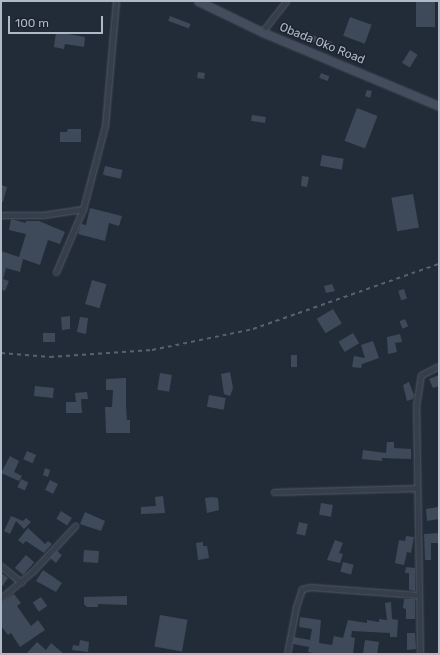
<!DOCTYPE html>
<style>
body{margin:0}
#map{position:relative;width:440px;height:655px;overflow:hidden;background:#222c39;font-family:Rubik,sans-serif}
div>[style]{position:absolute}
.building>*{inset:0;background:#3e4a59;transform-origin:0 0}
.roads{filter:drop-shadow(0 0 1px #505964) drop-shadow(0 0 1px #505964)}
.street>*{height:5px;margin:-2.5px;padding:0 2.5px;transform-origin:2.5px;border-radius:2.5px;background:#353e4a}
.secondary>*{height:7px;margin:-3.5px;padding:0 3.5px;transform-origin:3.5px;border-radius:3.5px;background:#434d5d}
.rail>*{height:2px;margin-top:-1px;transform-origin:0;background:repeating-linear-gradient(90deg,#576271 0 4px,transparent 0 8px)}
span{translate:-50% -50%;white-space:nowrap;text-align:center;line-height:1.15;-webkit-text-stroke:3px #1b232e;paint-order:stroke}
.street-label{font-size:12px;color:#b0b9c6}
.frame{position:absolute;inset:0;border:2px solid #b0b9c6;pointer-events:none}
.scale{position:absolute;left:8px;top:16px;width:95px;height:18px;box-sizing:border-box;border:2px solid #b0b9c6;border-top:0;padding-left:5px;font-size:12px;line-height:14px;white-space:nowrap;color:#b0b9c6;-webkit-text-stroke:3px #1b232e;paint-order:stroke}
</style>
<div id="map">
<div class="building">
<i style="left:416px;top:1px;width:19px;height:26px"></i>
<i style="left:170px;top:16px;width:22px;height:5px;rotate:21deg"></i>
<i style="left:350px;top:17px;width:23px;height:20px;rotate:20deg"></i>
<i style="clip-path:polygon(56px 32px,85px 37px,84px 47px,65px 44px,64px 49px,54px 47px)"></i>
<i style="clip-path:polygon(306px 33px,332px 42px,330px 47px,304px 39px)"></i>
<i style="left:410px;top:50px;width:9px;height:15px;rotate:32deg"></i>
<i style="left:198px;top:72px;width:7px;height:6px;rotate:8deg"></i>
<i style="left:321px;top:73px;width:9px;height:5px;rotate:21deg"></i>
<i style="clip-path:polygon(367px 90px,372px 91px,370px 98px,365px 96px)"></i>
<i style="left:357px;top:108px;width:22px;height:35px;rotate:21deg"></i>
<i style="left:252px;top:115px;width:14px;height:6px;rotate:8deg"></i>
<i style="clip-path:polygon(68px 129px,81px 129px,81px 142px,60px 142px,60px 132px,67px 132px)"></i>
<i style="left:322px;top:155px;width:22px;height:11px;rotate:10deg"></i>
<i style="left:105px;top:166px;width:18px;height:9px;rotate:13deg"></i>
<i style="clip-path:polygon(302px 176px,309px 177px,307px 187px,301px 186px)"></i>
<i style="clip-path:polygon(1px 185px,7px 187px,3px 202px,1px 202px)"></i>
<i style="left:413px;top:194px;width:34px;height:22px;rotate:80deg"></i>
<i style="clip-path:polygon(90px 208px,122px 216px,119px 226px,109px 223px,105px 241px,78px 234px,81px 224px,86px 225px)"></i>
<i style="clip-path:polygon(11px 219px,26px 223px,26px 221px,39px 221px,65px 232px,60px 244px,48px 240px,40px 265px,23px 259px,20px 272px,6px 268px,3px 279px,9px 281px,5px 291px,1px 289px,1px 251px,19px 257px,26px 234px,9px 230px)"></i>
<i style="left:92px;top:280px;width:15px;height:25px;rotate:16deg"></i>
<i style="clip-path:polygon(332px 284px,335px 291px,326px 293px,324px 286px)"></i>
<i style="left:404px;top:289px;width:10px;height:6px;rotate:73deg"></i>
<i style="left:333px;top:309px;width:17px;height:19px;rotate:59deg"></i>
<i style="clip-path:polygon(70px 316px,70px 329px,62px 330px,61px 317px)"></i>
<i style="clip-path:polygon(80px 317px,88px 318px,86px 334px,77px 332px)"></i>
<i style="left:405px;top:319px;width:8px;height:6px;rotate:67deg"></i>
<i style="left:43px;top:333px;width:12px;height:9px"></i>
<i style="left:353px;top:333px;width:12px;height:17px;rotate:59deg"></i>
<i style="clip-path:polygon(400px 334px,402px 342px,395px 343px,397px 352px,388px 354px,387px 337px)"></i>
<i style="clip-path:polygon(373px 341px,379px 358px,362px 364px,361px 368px,352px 367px,354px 356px,365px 358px,361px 345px)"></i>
<i style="left:291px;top:355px;width:6px;height:12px"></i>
<i style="clip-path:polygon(230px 372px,233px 388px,230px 396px,224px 394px,221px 374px)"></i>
<i style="left:160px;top:373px;width:12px;height:17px;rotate:9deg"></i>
<i style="clip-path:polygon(439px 375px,439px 386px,433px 388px,429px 379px)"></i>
<i style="clip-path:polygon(126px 378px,126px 407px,127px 420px,130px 420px,130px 433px,106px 433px,105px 407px,112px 407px,113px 390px,106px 390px,106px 379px)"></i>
<i style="clip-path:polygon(409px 382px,414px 395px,413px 399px,407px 401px,403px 385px)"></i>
<i style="left:35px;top:386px;width:19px;height:10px;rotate:6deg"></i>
<i style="clip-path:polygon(87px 392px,88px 399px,81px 399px,82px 413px,66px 413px,66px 402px,76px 402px,75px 393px)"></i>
<i style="left:209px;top:395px;width:17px;height:12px;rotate:10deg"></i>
<i style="clip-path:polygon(387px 442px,394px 442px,394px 448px,411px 449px,411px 459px,382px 458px,382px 461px,362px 459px,363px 450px,386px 453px)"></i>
<i style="left:27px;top:451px;width:10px;height:9px;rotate:24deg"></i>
<i style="clip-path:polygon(10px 456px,19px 461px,14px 472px,22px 476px,19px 481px,1px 473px)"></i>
<i style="clip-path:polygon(45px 468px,50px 470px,48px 477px,43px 475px)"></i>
<i style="left:21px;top:479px;width:8px;height:9px;rotate:23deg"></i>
<i style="left:50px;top:480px;width:9px;height:11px;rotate:27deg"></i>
<i style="clip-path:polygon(163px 496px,165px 513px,141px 514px,141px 507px,156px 506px,155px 497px)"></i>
<i style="clip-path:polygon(212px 497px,218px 498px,219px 510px,207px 513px,205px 498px)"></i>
<i style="left:321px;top:503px;width:12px;height:12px;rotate:9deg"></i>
<i style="clip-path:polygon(438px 507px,439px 519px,427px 521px,426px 509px)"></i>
<i style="left:61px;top:511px;width:13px;height:9px;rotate:32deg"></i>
<i style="clip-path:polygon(85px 512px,105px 521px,101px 531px,80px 524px)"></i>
<i style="clip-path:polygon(11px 516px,23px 521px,26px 518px,31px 522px,24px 529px,16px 521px,10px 534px,4px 531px)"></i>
<i style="left:299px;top:522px;width:9px;height:12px;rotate:13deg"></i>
<i style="clip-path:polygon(28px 528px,45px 544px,48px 541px,52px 544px,44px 553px,26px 541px,23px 544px,18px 540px)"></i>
<i style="clip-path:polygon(439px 533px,439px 543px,431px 543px,431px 560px,425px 560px,424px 534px)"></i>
<i style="clip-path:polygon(406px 536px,414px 537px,411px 553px,407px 552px,404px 565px,395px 563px,399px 540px,405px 541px)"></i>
<i style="clip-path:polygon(335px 540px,343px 543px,339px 553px,343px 554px,340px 563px,327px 560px)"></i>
<i style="clip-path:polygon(203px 542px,203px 546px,207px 546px,209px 558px,198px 560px,196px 543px)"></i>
<i style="left:84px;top:550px;width:15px;height:12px;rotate:4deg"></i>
<i style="clip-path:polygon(57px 551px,62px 555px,56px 563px,50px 558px)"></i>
<i style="left:26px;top:555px;width:11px;height:17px;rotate:41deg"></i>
<i style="left:343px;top:562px;width:11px;height:10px;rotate:15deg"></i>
<i style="clip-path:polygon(406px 567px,415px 568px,415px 591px,409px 590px,409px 573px,405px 573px)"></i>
<i style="clip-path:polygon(43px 570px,62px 583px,56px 592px,36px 581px)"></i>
<i style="clip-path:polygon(1px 573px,8px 578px,1px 588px)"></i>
<i style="clip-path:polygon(14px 594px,21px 603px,17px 606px,31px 626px,38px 620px,45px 630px,20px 647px,11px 633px,8px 635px,1px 626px,1px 603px)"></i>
<i style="clip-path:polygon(127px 596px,127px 605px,98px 604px,98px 607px,87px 607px,84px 604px,84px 597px)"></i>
<i style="left:41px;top:597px;width:11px;height:10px;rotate:56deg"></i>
<i style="clip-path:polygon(404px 599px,415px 599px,415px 619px,406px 619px,406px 609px,403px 608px)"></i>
<i style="clip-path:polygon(391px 602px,392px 619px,398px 620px,397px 637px,390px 637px,390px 633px,352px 631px,351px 637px,355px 638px,353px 654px,319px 654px,308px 652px,309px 647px,293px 644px,294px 637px,310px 640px,312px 629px,299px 627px,300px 617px,321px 620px,319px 643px,332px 645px,334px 636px,343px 638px,348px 620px,367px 623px,367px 620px,379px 622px,379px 619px,387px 620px,385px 603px)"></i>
<i style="left:160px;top:615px;width:28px;height:32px;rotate:10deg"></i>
<i style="clip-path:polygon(407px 633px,415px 633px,416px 649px,407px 650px)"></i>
<i style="clip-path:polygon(80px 640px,89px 642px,88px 652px,72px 650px,73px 645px,79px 646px)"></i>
<i style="clip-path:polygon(365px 640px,379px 642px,377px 654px,363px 654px)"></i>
<i style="clip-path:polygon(37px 642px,46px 650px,51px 643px,64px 654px,26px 654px)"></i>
</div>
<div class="roads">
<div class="street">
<i style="left:262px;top:32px;width:39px;rotate:-52deg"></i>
<i style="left:1px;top:215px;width:42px"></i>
<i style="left:43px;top:215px;width:40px;rotate:-8.5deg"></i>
<i style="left:56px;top:272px;width:69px;rotate:-66.8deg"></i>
<i style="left:83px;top:209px;width:86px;rotate:-75.2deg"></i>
<i style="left:105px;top:126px;width:125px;rotate:-85deg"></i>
<i style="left:274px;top:492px;width:143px;rotate:-1.6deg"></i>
<i style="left:1px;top:566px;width:26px;rotate:39deg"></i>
<i style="left:1px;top:598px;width:42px;rotate:-40.2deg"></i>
<i style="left:33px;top:571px;width:62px;rotate:-47deg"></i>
<i style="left:287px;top:654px;width:48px;rotate:-79.2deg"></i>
<i style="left:296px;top:607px;width:19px;rotate:-72deg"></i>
<i style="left:302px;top:589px;width:8px;rotate:-14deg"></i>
<i style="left:310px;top:587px;width:109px;rotate:4.2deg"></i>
<i style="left:420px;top:654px;width:248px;rotate:-90.9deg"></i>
<i style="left:416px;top:406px;width:31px;rotate:-81deg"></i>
<i style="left:421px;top:375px;width:20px;rotate:-27deg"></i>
</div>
<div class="secondary">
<i style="left:198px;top:1px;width:71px;rotate:25.8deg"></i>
<i style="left:262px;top:32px;width:192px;rotate:22.7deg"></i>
</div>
</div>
<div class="rail">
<i style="left:1px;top:353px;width:49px;rotate:4.7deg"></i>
<i style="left:50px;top:357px;width:102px;rotate:-3.9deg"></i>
<i style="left:152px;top:350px;width:103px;rotate:-11.7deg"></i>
<i style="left:253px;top:329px;width:197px;rotate:-19.3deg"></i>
</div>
<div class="street-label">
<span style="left:322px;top:44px;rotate:22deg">Obada Oko Road</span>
</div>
<div class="frame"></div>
<div class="scale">100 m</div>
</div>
